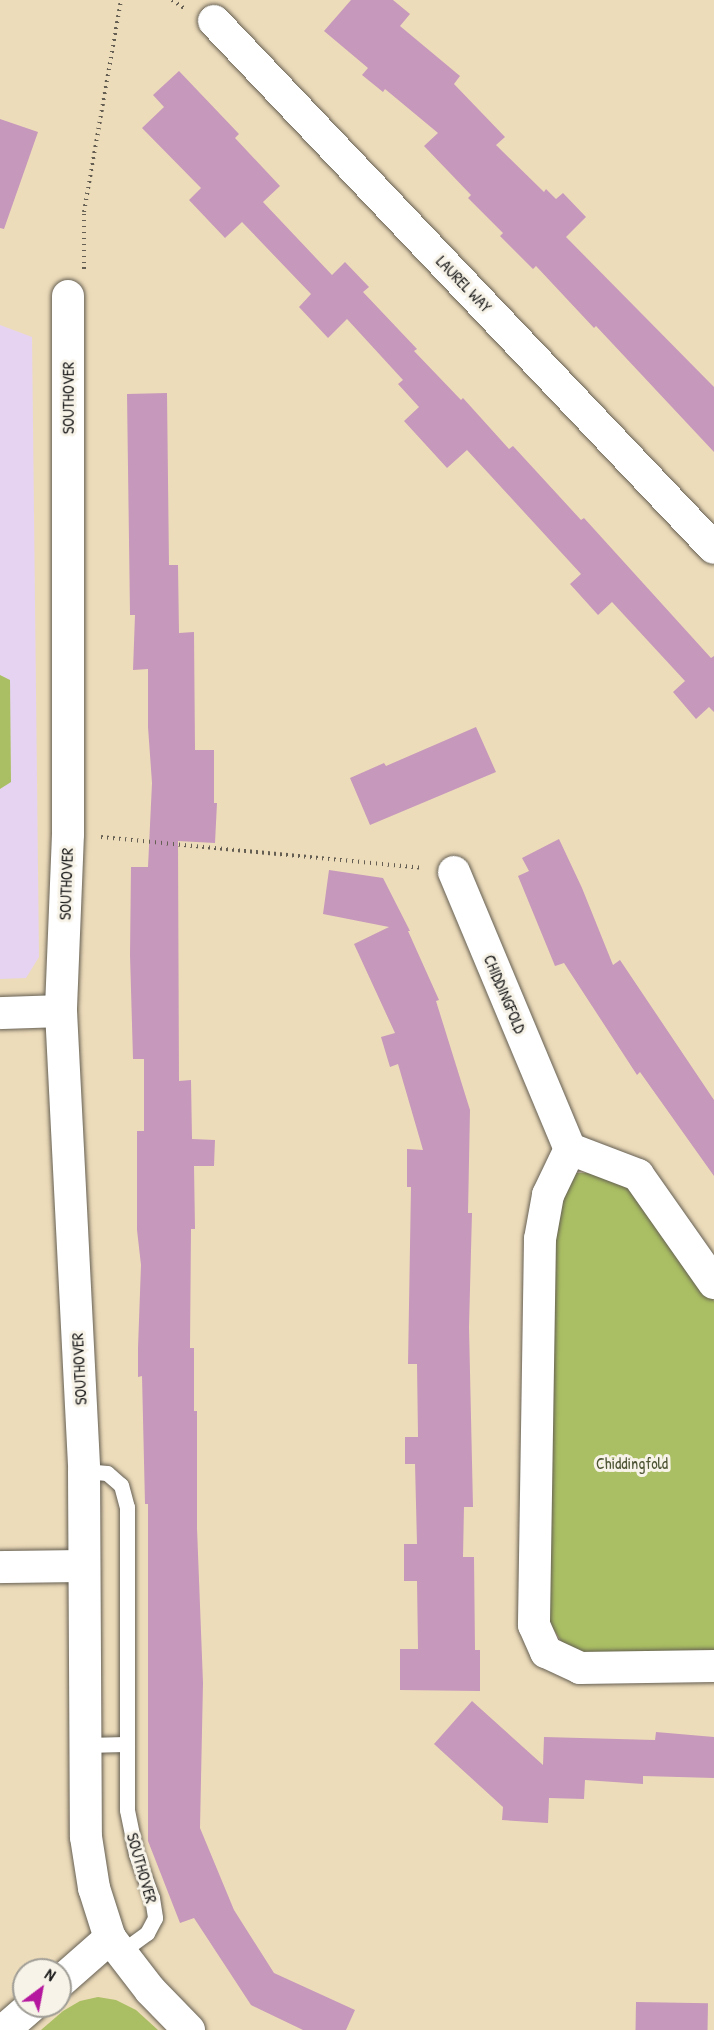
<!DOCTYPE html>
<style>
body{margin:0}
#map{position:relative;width:714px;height:2030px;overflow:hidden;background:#eddcba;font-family:"Patrick Hand",sans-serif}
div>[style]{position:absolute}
.built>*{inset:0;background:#e5d3f1}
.green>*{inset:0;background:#aabf63}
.building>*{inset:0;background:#c698bb;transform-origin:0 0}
.path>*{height:4px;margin-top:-2px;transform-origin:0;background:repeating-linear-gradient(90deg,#655f53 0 1.5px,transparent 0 6px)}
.roads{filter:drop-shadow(0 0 2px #655f53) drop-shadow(0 0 2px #655f53)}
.service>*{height:15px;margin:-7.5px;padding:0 7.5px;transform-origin:7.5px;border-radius:7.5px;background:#fff}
.minor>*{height:32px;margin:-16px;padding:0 16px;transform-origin:16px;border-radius:16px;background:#fff}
span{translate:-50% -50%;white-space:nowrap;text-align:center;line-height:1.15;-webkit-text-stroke:6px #f7f3e8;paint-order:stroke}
.street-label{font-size:16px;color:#1c1c1c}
.park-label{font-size:16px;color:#4e5535}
.north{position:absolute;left:12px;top:1958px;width:60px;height:60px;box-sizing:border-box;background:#f7f3e8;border:2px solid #9f9d96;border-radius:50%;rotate:32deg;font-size:16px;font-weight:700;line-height:24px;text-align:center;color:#1c1c1c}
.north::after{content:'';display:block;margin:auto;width:21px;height:27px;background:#b5179e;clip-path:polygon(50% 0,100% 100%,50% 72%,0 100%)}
</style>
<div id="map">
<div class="built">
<i style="clip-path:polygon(0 325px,32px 337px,39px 957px,26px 978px,0 979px)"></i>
</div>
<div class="green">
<i style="clip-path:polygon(0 675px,10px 680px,11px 782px,0 789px)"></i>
<i style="clip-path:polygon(573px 1173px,609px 1173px,637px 1191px,714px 1301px,714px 1651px,587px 1654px,563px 1644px,549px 1622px,553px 1215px)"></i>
<i style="clip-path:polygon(98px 1997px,116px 2000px,136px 2010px,158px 2030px,41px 2030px,63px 2011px,80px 2001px)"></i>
</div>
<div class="building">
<i style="clip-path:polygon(351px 0,393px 0,410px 14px,400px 26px,460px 76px,454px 84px,505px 137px,496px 145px,544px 192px,546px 189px,556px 199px,563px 193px,586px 217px,566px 237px,714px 387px,714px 452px,596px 326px,594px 328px,536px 266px,533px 269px,500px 236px,503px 233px,468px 198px,471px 195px,424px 146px,438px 133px,385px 89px,383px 92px,362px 75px,368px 68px,324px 31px)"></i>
<i style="clip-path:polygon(179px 71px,239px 134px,235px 138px,280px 186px,263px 202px,332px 275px,345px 262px,369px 287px,363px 292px,417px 349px,414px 351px,461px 400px,463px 398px,509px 449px,513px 446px,581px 520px,584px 518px,711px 658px,714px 656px,714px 712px,709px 707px,696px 719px,673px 692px,685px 681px,612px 602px,598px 615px,570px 584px,581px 574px,467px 450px,447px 468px,404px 421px,419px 407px,398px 384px,403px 380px,347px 319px,328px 338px,299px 307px,311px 294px,242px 222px,225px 238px,189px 200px,201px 188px,142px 128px,164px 107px,153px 95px)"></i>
<i style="clip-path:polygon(0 119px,38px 132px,4px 229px,0 228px)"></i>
<i style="clip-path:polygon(167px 393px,169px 565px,178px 565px,179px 633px,194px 632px,195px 750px,214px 750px,214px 803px,217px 803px,215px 843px,178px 841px,179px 1081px,191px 1080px,192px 1139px,215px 1140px,214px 1166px,194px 1166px,195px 1229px,191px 1229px,190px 1348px,194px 1348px,194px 1411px,197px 1411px,197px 1528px,203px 1683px,200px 1828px,234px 1910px,274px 1973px,355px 2010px,346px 2030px,303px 2030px,251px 2005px,194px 1918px,180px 1923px,148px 1841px,148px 1504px,145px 1504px,142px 1376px,138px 1377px,138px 1348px,141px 1265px,137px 1230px,137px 1131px,144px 1131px,144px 1059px,133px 1059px,130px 955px,131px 867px,148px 867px,152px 783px,148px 727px,148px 669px,133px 670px,135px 615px,130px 615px,127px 394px)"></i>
<i style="clip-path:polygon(476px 727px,496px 772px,370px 825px,350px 778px,384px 763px,386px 766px)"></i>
<i style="clip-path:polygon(559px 839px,582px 888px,613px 965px,620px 960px,714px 1100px,714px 1176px,640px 1072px,637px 1075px,564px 963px,555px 966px,518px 876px,529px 871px,522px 858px)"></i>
<i style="clip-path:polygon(329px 870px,383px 878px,410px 931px,408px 931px,439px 1000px,436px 1001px,470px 1110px,468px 1213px,472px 1213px,469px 1327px,473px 1507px,464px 1507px,463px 1557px,474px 1557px,475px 1650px,480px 1650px,480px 1691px,400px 1690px,400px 1649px,418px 1649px,417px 1581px,404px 1581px,404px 1544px,417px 1544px,415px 1464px,405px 1464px,405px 1437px,418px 1437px,417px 1364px,408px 1364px,411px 1187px,407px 1187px,407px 1149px,423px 1150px,398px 1064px,390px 1067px,381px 1037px,395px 1033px,354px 944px,389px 927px,323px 914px)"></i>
<i style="clip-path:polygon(472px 1701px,543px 1765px,544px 1737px,655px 1740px,656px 1732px,714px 1737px,714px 1778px,643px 1776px,643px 1784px,585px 1780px,584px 1799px,549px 1798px,548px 1823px,502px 1820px,503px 1807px,434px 1744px)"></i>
<i style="left:636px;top:2002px;width:72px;height:28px;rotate:1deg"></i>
</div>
<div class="path">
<i style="left:172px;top:0;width:14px;rotate:34deg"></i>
<i style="left:84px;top:269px;width:57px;rotate:-90deg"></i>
<i style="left:84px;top:212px;width:215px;rotate:-80.1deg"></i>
<i style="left:101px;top:837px;width:322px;rotate:5.5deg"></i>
</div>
<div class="roads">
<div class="service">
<i style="left:84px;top:1471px;width:23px;rotate:5deg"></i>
<i style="left:107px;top:1473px;width:18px;rotate:41deg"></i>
<i style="left:121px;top:1485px;width:23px;rotate:75deg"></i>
<i style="left:127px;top:1507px;width:303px;rotate:90deg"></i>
<i style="left:127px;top:1810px;width:45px;rotate:78.4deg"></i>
<i style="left:136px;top:1854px;width:47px;rotate:70deg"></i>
<i style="left:152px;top:1898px;width:20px;rotate:81deg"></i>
<i style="left:155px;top:1918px;width:17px;rotate:118deg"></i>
<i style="left:147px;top:1933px;width:34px;rotate:144deg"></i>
<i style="left:84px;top:1745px;width:43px;rotate:-1.3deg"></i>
</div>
<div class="minor">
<i style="left:214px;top:21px;width:726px;rotate:46.51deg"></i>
<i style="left:68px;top:296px;width:538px;rotate:90deg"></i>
<i style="left:68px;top:834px;width:177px;rotate:92.3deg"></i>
<i style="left:61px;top:1011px;width:461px;rotate:87.1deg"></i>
<i style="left:84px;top:1471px;width:366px;rotate:89.7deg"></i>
<i style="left:86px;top:1837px;width:52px;rotate:81.1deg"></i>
<i style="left:94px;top:1888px;width:52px;rotate:72.3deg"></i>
<i style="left:110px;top:1938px;width:66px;rotate:52.4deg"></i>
<i style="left:150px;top:1990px;width:56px;rotate:45.7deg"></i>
<i style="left:454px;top:872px;width:300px;rotate:67.3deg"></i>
<i style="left:570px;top:1149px;width:73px;rotate:20.9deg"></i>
<i style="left:638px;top:1175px;width:132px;rotate:54.9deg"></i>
<i style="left:0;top:1013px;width:61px;rotate:-1.9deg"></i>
<i style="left:570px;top:1149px;width:51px;rotate:115.6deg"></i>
<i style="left:548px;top:1195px;width:45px;rotate:100.3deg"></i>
<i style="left:540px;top:1239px;width:386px;rotate:90.9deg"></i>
<i style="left:534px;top:1625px;width:30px;rotate:66deg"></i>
<i style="left:546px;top:1652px;width:38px;rotate:25deg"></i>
<i style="left:580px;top:1668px;width:134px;rotate:-0.9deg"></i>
<i style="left:0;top:1567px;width:84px;rotate:-0.7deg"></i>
<i style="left:60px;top:1982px;width:67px;rotate:-41.3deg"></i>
<i style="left:4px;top:2030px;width:37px;rotate:-41deg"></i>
</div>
</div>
<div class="street-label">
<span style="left:464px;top:284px;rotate:46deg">LAUREL WAY</span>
<span style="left:68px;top:398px;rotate:-90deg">SOUTHOVER</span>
<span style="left:66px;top:884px;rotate:-88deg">SOUTHOVER</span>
<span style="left:505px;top:994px;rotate:67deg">CHIDDINGFOLD</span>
<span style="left:79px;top:1369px;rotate:-93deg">SOUTHOVER</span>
<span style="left:142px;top:1868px;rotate:74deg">SOUTHOVER</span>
</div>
<div class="park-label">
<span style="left:632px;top:1463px">Chiddingfold</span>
</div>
<div class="north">N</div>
</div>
